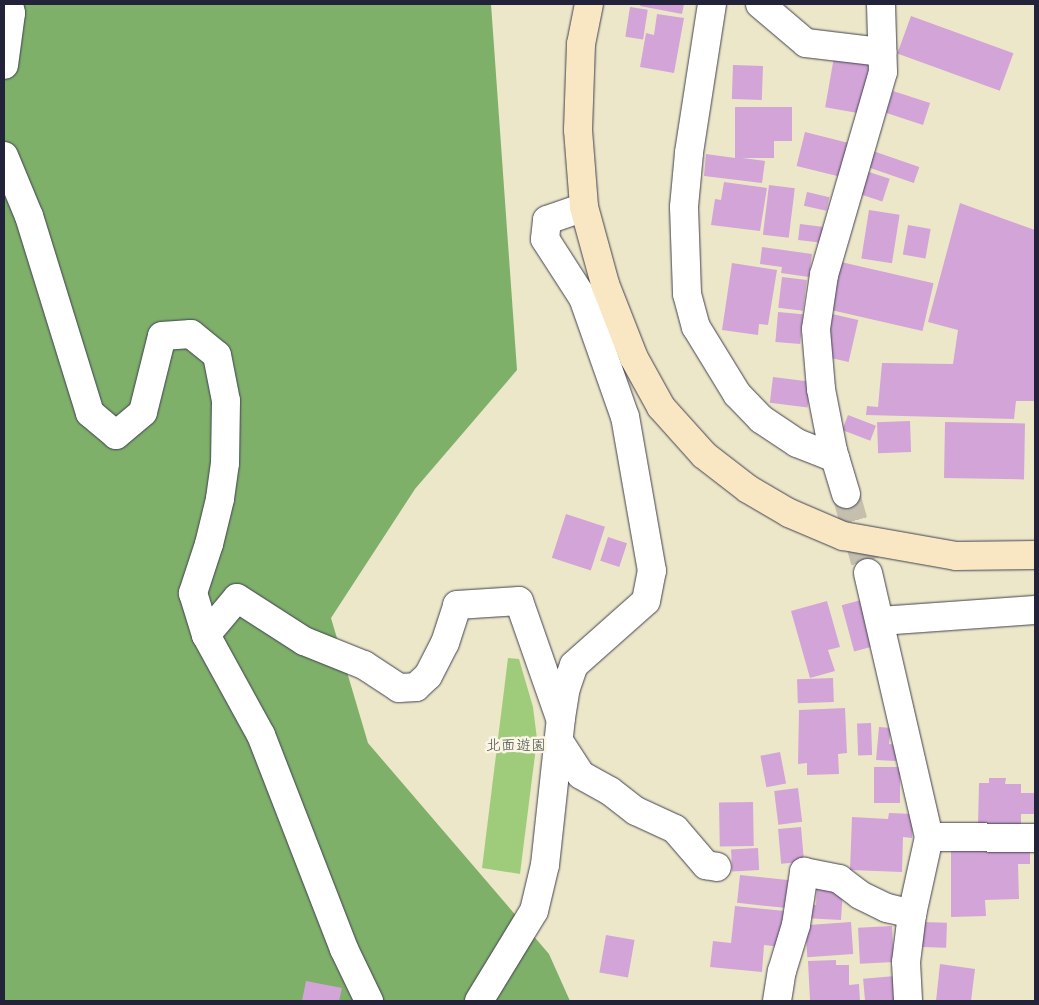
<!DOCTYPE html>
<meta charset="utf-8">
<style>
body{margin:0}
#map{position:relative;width:1039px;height:1005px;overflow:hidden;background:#ede7c9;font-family:"Balsamiq Sans","Klee One",sans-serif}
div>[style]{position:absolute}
.green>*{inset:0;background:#9fcc7a}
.forest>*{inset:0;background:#7fb06a}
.building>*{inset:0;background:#d3a4d7;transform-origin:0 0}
.street-tunnel>*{height:28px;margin-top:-14px;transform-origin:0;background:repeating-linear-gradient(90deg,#c4c0ad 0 28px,transparent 0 42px)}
.roads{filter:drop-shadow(0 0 1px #404050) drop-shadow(0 0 1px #404050)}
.street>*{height:28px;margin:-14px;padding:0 14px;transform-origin:14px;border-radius:14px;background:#fff}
.secondary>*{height:28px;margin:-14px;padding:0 14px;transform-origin:14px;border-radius:14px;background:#f9e7c3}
span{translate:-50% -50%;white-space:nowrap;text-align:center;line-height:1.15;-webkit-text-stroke:5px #fcf5e5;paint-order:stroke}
.park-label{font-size:15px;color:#48554e}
.frame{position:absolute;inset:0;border:5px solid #22223b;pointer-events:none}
</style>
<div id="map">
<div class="green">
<i style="clip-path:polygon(508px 658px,519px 659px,533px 707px,537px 739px,520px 874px,482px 868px)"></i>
</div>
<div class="forest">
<i style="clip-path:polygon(4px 4px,491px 4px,517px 370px,415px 489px,331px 618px,368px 743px,549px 954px,570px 1001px,4px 1001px)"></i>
</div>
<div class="building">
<i style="clip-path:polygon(641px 4px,684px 4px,682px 14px,640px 6px)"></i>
<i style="left:630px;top:7px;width:18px;height:30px;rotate:9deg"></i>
<i style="clip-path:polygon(657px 14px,684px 18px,674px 73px,640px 67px,646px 33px,654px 35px)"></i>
<i style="left:911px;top:16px;width:109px;height:40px;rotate:20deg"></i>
<i style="left:834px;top:57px;width:36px;height:51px;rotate:10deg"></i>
<i style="left:733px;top:65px;width:30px;height:34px;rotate:2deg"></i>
<i style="left:893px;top:91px;width:39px;height:23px;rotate:18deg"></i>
<i style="clip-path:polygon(735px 107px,792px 107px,792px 141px,774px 141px,774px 158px,742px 158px,765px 161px,762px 183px,704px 176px,706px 154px,735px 158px)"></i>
<i style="left:805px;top:132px;width:44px;height:35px;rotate:14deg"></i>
<i style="left:873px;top:151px;width:49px;height:17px;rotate:19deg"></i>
<i style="left:866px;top:171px;width:25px;height:24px;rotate:18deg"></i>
<i style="clip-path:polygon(724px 182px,767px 188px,760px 231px,711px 225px,715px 199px,721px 200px)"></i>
<i style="left:769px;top:185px;width:26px;height:50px;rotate:7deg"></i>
<i style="left:807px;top:192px;width:23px;height:14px;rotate:13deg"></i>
<i style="clip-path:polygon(960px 203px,1035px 230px,1035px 401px,1016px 401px,1014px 419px,866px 415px,867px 406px,878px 407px,882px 363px,953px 364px,958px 330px,928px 322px)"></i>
<i style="left:869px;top:210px;width:31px;height:49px;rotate:9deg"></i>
<i style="left:800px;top:224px;width:24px;height:16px;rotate:7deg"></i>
<i style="left:908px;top:225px;width:23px;height:30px;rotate:10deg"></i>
<i style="clip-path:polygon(762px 247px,812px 254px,809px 277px,781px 273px,782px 267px,760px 264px)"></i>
<i style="left:841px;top:262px;width:95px;height:49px;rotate:13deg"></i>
<i style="clip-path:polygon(732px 263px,777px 270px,768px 325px,759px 324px,758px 335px,722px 330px)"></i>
<i style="left:782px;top:277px;width:25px;height:31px;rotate:7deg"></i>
<i style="left:778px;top:312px;width:25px;height:30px;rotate:5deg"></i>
<i style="left:832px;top:314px;width:27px;height:43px;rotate:13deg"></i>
<i style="left:773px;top:377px;width:38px;height:26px;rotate:7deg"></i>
<i style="left:848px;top:415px;width:30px;height:16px;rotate:21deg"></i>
<i style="left:910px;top:421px;width:31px;height:33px;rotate:88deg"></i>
<i style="left:945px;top:422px;width:80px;height:56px;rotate:1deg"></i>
<i style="left:566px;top:514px;width:41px;height:46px;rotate:18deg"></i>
<i style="left:608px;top:537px;width:20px;height:25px;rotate:18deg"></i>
<i style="left:861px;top:600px;width:48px;height:20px;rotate:75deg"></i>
<i style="clip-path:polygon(827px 601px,840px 647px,828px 650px,835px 671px,810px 678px,791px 611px)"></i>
<i style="left:833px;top:678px;width:24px;height:36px;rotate:88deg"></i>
<i style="clip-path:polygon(845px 708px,847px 753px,838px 754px,839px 774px,807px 775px,807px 763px,798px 764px,799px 710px)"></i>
<i style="left:871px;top:723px;width:32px;height:14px;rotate:88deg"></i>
<i style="clip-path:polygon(879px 727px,891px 728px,889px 744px,897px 745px,896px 761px,876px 760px)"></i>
<i style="left:780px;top:752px;width:32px;height:20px;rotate:79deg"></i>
<i style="left:874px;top:767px;width:26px;height:36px"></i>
<i style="clip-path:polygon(989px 778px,1006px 778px,1005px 784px,1021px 784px,1021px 793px,1035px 793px,1035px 814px,1021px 814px,1021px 833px,978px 825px,979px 783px,989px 783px)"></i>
<i style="left:798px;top:788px;width:34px;height:24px;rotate:83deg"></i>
<i style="left:753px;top:802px;width:44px;height:34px;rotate:89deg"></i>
<i style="clip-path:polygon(889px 813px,914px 814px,912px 838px,903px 837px,902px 872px,850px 870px,852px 817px,888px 819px)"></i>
<i style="left:801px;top:827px;width:35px;height:23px;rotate:85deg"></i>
<i style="left:758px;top:848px;width:22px;height:27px;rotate:87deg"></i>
<i style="clip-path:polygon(1030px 850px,1030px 864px,1018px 864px,1019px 899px,985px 900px,986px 916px,951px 917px,951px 851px)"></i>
<i style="left:740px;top:875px;width:50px;height:28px;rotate:6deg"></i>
<i style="clip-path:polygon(817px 887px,843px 889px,841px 920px,804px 918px,804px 904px,816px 905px)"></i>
<i style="clip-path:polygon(735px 906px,785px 911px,781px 947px,764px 945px,762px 972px,710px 967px,713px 941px,731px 943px)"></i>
<i style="left:851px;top:922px;width:32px;height:46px;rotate:86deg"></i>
<i style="left:922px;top:922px;width:25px;height:25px;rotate:2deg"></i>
<i style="left:892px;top:926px;width:36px;height:34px;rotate:87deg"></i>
<i style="left:606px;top:935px;width:29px;height:38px;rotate:10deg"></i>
<i style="clip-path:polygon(836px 960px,836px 965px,849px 965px,849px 985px,859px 984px,860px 1001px,810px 1000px,808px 961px)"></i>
<i style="clip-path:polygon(940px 964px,975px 969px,971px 1001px,936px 1001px)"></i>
<i style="left:895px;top:976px;width:25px;height:32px;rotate:85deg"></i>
<i style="clip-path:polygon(306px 981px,342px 988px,339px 1001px,302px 1001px)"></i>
</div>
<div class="street-tunnel">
<i style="left:846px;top:494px;width:82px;rotate:74.4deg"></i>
</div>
<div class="roads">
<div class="street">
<i style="left:712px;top:4px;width:151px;rotate:98.8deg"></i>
<i style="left:689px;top:153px;width:54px;rotate:95.3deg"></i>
<i style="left:684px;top:207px;width:87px;rotate:88deg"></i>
<i style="left:687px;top:294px;width:34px;rotate:75deg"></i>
<i style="left:696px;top:327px;width:79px;rotate:58.5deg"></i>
<i style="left:737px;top:394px;width:35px;rotate:46deg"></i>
<i style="left:761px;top:419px;width:43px;rotate:33.7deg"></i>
<i style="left:797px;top:443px;width:41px;rotate:21.5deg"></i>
<i style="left:760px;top:4px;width:60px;rotate:40.3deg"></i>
<i style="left:806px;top:43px;width:77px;rotate:6.8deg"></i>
<i style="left:4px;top:65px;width:52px;rotate:-82.3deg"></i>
<i style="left:11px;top:13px;width:9px;rotate:-103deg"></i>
<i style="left:4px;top:156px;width:65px;rotate:67.4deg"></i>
<i style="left:29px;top:216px;width:206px;rotate:72.8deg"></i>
<i style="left:90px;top:413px;width:34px;rotate:40deg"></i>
<i style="left:116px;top:435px;width:35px;rotate:-40deg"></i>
<i style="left:143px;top:412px;width:78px;rotate:-76deg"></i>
<i style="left:162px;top:336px;width:29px;rotate:-4deg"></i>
<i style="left:191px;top:334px;width:33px;rotate:39deg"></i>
<i style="left:217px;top:355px;width:47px;rotate:78.9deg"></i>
<i style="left:226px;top:401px;width:62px;rotate:90.9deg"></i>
<i style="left:225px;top:463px;width:36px;rotate:98deg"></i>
<i style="left:220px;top:499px;width:46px;rotate:103.7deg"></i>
<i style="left:209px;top:544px;width:52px;rotate:108.1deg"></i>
<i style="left:193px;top:593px;width:44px;rotate:72.8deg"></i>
<i style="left:206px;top:635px;width:114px;rotate:61.2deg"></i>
<i style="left:261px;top:735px;width:230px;rotate:68.8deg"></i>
<i style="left:344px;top:949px;width:58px;rotate:64.3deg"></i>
<i style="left:846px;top:494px;width:45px;rotate:-106.8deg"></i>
<i style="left:833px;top:451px;width:63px;rotate:-101deg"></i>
<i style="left:821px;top:389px;width:60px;rotate:-94.8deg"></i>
<i style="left:816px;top:329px;width:55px;rotate:-81.6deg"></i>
<i style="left:824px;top:275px;width:211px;rotate:-73.8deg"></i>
<i style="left:883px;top:72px;width:68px;rotate:-91.7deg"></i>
<i style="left:868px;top:573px;width:271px;rotate:77deg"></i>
<i style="left:929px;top:837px;width:79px;rotate:102.4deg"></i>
<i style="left:912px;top:914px;width:48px;rotate:97.1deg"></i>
<i style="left:906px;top:962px;width:39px;rotate:87deg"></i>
<i style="left:880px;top:621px;width:155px;rotate:-4.1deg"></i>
<i style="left:206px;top:635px;width:48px;rotate:-50deg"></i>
<i style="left:237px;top:598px;width:80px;rotate:32.7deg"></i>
<i style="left:304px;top:641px;width:65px;rotate:21.8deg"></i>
<i style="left:364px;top:665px;width:42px;rotate:33.3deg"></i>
<i style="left:399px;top:688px;width:17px;rotate:-3deg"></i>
<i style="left:416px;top:687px;width:16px;rotate:-43deg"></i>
<i style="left:428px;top:676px;width:37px;rotate:-63deg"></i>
<i style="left:445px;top:643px;width:40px;rotate:-72deg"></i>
<i style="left:457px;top:605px;width:62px;rotate:-3.7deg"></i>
<i style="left:519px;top:601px;width:124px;rotate:70.7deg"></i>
<i style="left:559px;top:741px;width:40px;rotate:57.1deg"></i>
<i style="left:581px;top:775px;width:33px;rotate:29deg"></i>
<i style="left:610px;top:791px;width:33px;rotate:38deg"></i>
<i style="left:636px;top:811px;width:43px;rotate:24.8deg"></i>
<i style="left:675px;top:829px;width:48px;rotate:49.3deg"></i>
<i style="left:706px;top:865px;width:11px;rotate:10deg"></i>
<i style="left:929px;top:837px;width:106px;rotate:0.5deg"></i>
<i style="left:479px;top:1001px;width:105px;rotate:-58.6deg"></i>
<i style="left:534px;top:911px;width:47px;rotate:-76.6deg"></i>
<i style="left:545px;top:865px;width:148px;rotate:-83.8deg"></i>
<i style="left:561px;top:718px;width:30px;rotate:-81deg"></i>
<i style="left:566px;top:688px;width:24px;rotate:-71deg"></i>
<i style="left:574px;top:665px;width:96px;rotate:-41.6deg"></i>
<i style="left:646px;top:601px;width:31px;rotate:-79deg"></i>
<i style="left:652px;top:571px;width:156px;rotate:-99.9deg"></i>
<i style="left:625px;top:417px;width:126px;rotate:-109.4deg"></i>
<i style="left:583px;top:298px;width:70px;rotate:-122.8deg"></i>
<i style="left:545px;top:239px;width:19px;rotate:-84deg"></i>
<i style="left:547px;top:220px;width:39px;rotate:-19deg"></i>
<i style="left:777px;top:1001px;width:30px;rotate:-81deg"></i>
<i style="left:782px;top:971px;width:48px;rotate:-73.1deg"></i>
<i style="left:796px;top:925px;width:54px;rotate:-81.4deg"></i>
<i style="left:804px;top:872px;width:36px;rotate:11deg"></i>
<i style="left:839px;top:879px;width:26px;rotate:37deg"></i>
<i style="left:860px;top:895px;width:30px;rotate:26deg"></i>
<i style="left:887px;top:908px;width:26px;rotate:13deg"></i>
</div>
<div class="secondary">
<i style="left:589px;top:4px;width:41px;rotate:101.3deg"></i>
<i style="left:581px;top:44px;width:86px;rotate:92deg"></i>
<i style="left:578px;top:130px;width:77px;rotate:85.5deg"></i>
<i style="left:584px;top:207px;width:80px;rotate:74.7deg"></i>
<i style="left:605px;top:284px;width:79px;rotate:68.6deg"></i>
<i style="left:634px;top:358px;width:56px;rotate:61.1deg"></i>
<i style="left:661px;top:407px;width:64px;rotate:48.1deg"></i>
<i style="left:704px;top:455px;width:56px;rotate:37.7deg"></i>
<i style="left:748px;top:489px;width:48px;rotate:30.3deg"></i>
<i style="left:789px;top:513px;width:59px;rotate:23.1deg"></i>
<i style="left:843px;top:536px;width:115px;rotate:10deg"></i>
<i style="left:956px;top:556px;width:79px;rotate:-0.7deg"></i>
</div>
</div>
<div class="park-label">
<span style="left:516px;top:746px">北面遊園</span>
</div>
<div class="frame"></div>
</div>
